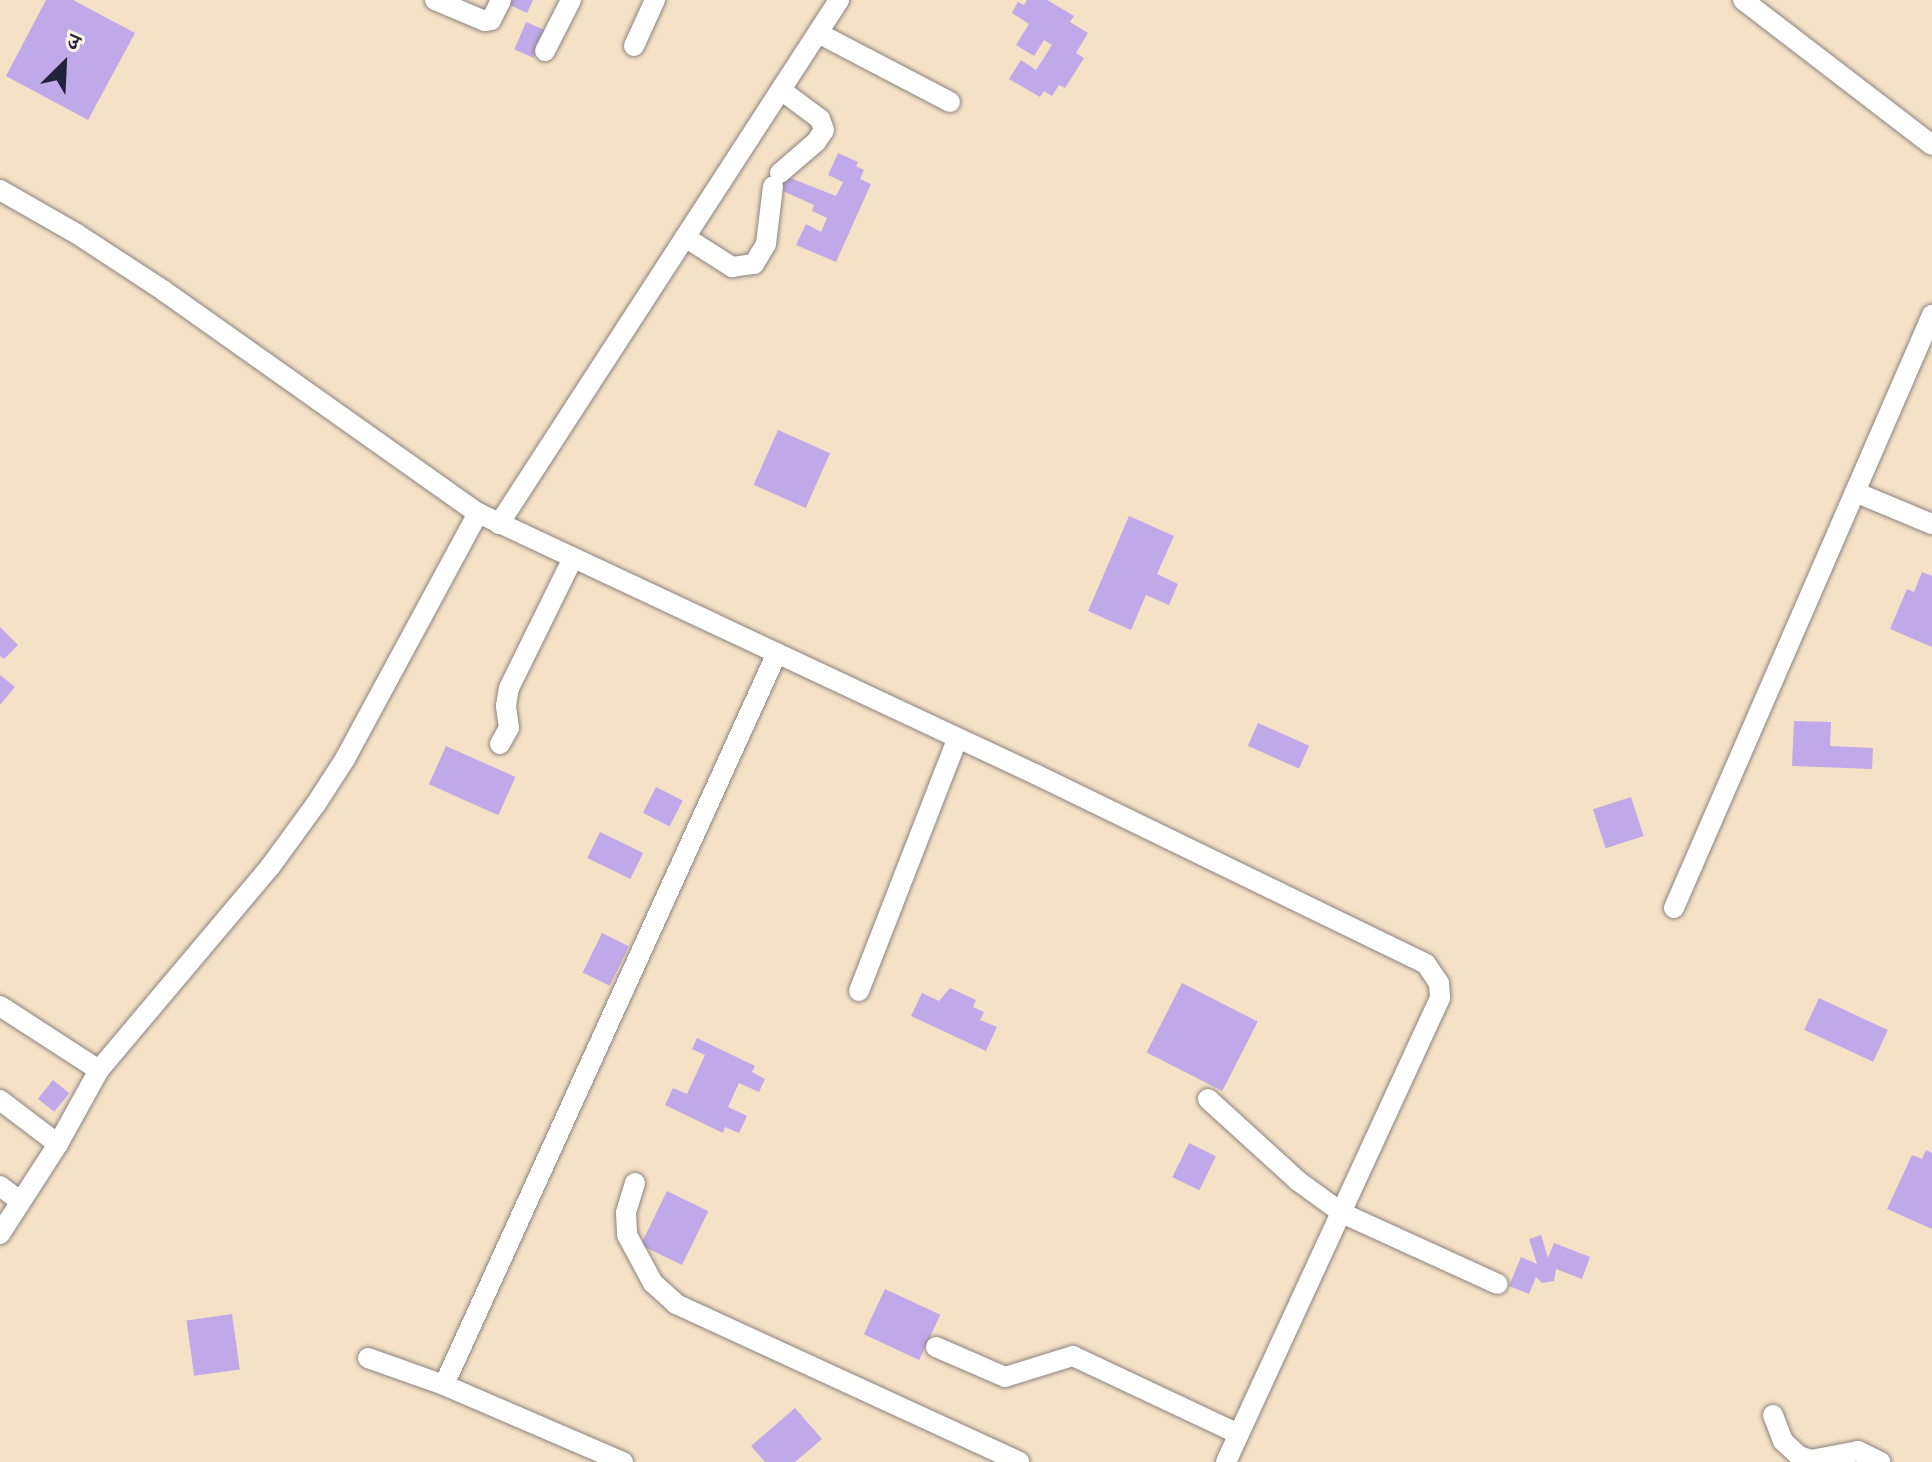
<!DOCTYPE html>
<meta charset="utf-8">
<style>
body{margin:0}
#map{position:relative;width:1932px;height:1462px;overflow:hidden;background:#f5e2c6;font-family:Alegreya,"Noto Serif Devanagari",serif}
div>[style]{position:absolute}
.building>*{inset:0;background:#bfa9e8;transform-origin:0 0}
.roads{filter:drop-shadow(0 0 2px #8c8280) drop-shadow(0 0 2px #8c8280)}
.minor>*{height:20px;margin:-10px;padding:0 10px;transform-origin:10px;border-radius:10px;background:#fff}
span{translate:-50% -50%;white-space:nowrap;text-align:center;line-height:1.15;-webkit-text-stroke:8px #fcf5e5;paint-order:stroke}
.north{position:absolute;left:24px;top:24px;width:80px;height:80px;-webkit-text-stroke:6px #fcf5e5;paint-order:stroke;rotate:24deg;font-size:22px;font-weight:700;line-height:32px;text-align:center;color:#22223b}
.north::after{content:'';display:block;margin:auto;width:28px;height:36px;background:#22223b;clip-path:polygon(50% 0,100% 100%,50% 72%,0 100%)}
</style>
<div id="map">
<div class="building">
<i style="clip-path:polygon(46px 0,73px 0,135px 33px,88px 120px,6px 76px)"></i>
<i style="clip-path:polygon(512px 0,533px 0,527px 13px,510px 5px)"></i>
<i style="clip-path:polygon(1027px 0,1047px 0,1074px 16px,1070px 22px,1088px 33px,1076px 53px,1084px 58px,1065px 88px,1059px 85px,1052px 96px,1044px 91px,1040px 97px,1009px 79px,1021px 60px,1036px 70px,1052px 45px,1044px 40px,1034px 56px,1016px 45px,1029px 24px,1012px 13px,1018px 2px,1024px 5px)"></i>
<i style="left:526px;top:22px;width:21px;height:30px;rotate:23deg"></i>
<i style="clip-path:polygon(838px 153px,858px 162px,856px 166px,864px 170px,860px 179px,871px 184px,836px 262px,796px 245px,806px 224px,821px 232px,827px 218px,812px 211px,814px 205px,774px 187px,780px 174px,836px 196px,843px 182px,828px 175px)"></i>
<i style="left:778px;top:430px;width:57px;height:60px;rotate:24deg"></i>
<i style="clip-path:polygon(1129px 516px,1174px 536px,1157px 574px,1178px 584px,1169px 605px,1146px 595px,1131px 630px,1088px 611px)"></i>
<i style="clip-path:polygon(1922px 572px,1932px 576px,1932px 647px,1890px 629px,1907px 589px,1914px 592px)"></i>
<i style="clip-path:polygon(0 627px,18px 645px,4px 659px,0 656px)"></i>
<i style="clip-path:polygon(0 675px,15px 687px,0 705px)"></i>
<i style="clip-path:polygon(1794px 721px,1831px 722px,1830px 746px,1873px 748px,1872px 769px,1792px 766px)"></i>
<i style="left:1258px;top:723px;width:56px;height:25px;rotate:24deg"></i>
<i style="left:446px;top:746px;width:76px;height:42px;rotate:24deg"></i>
<i style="left:656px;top:787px;width:30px;height:29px;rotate:27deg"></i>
<i style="left:1631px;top:797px;width:41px;height:40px;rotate:72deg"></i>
<i style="left:600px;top:832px;width:48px;height:29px;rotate:26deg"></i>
<i style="left:602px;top:933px;width:30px;height:44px;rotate:26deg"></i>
<i style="left:1182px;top:983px;width:85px;height:78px;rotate:27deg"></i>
<i style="clip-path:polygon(950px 988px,976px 1000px,973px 1007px,984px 1012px,980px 1020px,997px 1027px,986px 1051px,911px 1016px,922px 993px,939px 1001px)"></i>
<i style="left:1819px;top:998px;width:76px;height:35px;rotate:25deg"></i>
<i style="clip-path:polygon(697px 1038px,755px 1066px,752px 1072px,765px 1079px,759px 1092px,739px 1083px,728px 1107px,747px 1116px,739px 1133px,725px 1127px,723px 1133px,665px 1105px,673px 1088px,687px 1094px,705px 1055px,692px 1049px)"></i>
<i style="left:53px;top:1080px;width:21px;height:24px;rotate:39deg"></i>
<i style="left:1189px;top:1143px;width:30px;height:38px;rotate:26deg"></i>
<i style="clip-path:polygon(1926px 1150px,1932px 1153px,1932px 1229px,1887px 1209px,1912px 1155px,1922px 1159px)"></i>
<i style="left:667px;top:1191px;width:46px;height:60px;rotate:26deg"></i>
<i style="clip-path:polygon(1541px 1235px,1548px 1258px,1554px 1243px,1590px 1257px,1582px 1279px,1556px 1269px,1554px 1281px,1542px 1283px,1536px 1277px,1529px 1294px,1509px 1286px,1521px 1257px,1537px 1264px,1529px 1239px)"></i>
<i style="left:885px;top:1289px;width:61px;height:50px;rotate:25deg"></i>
<i style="left:232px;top:1314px;width:56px;height:46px;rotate:82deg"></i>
<i style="clip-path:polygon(795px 1408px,822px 1439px,795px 1462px,765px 1462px,751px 1446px)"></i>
</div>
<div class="roads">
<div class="minor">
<i style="left:435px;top:0;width:54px;rotate:22.8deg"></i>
<i style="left:485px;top:21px;width:6px;rotate:-9deg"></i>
<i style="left:491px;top:20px;width:22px;rotate:-63deg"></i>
<i style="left:1743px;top:0;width:238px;rotate:37.5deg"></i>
<i style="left:818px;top:33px;width:149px;rotate:27.6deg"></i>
<i style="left:634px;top:46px;width:51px;rotate:-65.5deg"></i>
<i style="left:545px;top:51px;width:57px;rotate:-63deg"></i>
<i style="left:780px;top:173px;width:48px;rotate:-40.7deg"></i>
<i style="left:816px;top:142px;width:14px;rotate:-56deg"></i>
<i style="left:824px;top:130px;width:12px;rotate:-110deg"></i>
<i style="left:820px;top:119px;width:49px;rotate:-143.4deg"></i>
<i style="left:0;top:190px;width:89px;rotate:29.7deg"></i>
<i style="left:77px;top:234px;width:104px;rotate:33.2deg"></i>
<i style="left:164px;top:291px;width:385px;rotate:35.3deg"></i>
<i style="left:478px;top:513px;width:615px;rotate:25.11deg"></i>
<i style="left:1035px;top:774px;width:435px;rotate:25.9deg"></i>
<i style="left:1426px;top:964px;width:23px;rotate:56deg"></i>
<i style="left:1439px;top:983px;width:15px;rotate:86deg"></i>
<i style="left:1440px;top:998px;width:511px;rotate:114.76deg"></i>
<i style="left:685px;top:237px;width:56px;rotate:32.6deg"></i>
<i style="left:732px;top:267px;width:22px;rotate:-8deg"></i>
<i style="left:754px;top:264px;width:23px;rotate:-59deg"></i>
<i style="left:766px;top:244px;width:58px;rotate:-83.1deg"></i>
<i style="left:1855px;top:492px;width:83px;rotate:22.6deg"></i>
<i style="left:499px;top:524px;width:625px;rotate:-57.02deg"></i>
<i style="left:500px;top:744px;width:18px;rotate:-61deg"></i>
<i style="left:509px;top:728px;width:22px;rotate:-98deg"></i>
<i style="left:506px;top:706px;width:18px;rotate:-81deg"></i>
<i style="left:509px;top:688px;width:145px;rotate:-63.8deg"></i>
<i style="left:1674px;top:908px;width:647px;rotate:-66.49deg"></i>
<i style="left:859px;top:991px;width:270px;rotate:-68.7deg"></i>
<i style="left:0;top:1006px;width:118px;rotate:32.9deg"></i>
<i style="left:1208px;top:1099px;width:122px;rotate:42.3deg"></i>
<i style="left:1298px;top:1181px;width:54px;rotate:36deg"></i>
<i style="left:1342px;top:1213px;width:171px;rotate:24.5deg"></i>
<i style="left:0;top:1100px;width:73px;rotate:37.2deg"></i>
<i style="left:635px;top:1183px;width:31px;rotate:107deg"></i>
<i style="left:626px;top:1213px;width:22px;rotate:87deg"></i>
<i style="left:627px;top:1235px;width:55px;rotate:61.6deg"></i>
<i style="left:653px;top:1283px;width:31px;rotate:42deg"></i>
<i style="left:676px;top:1304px;width:378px;rotate:24.7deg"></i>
<i style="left:0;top:1186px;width:25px;rotate:37deg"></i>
<i style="left:0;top:1234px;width:107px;rotate:-57.2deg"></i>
<i style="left:58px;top:1144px;width:85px;rotate:-61deg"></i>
<i style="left:99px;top:1070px;width:265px;rotate:-49.9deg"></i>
<i style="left:270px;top:867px;width:78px;rotate:-53.9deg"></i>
<i style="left:316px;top:804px;width:54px;rotate:-57.2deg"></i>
<i style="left:345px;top:759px;width:280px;rotate:-61.6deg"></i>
<i style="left:936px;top:1347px;width:75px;rotate:23.5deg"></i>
<i style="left:1005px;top:1377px;width:71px;rotate:-17.2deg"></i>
<i style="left:1073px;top:1356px;width:183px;rotate:25.2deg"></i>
<i style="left:368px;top:1358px;width:81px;rotate:19.6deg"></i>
<i style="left:444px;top:1385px;width:195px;rotate:23.3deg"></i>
<i style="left:444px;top:1385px;width:804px;rotate:-65.54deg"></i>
<i style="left:1773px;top:1415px;width:28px;rotate:69deg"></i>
<i style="left:1783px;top:1441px;width:22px;rotate:43deg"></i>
<i style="left:1799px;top:1456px;width:13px;rotate:18deg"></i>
<i style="left:1811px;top:1460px;width:48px;rotate:-10.8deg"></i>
<i style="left:1858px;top:1451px;width:25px;rotate:26deg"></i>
</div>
</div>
<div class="north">उ</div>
</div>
